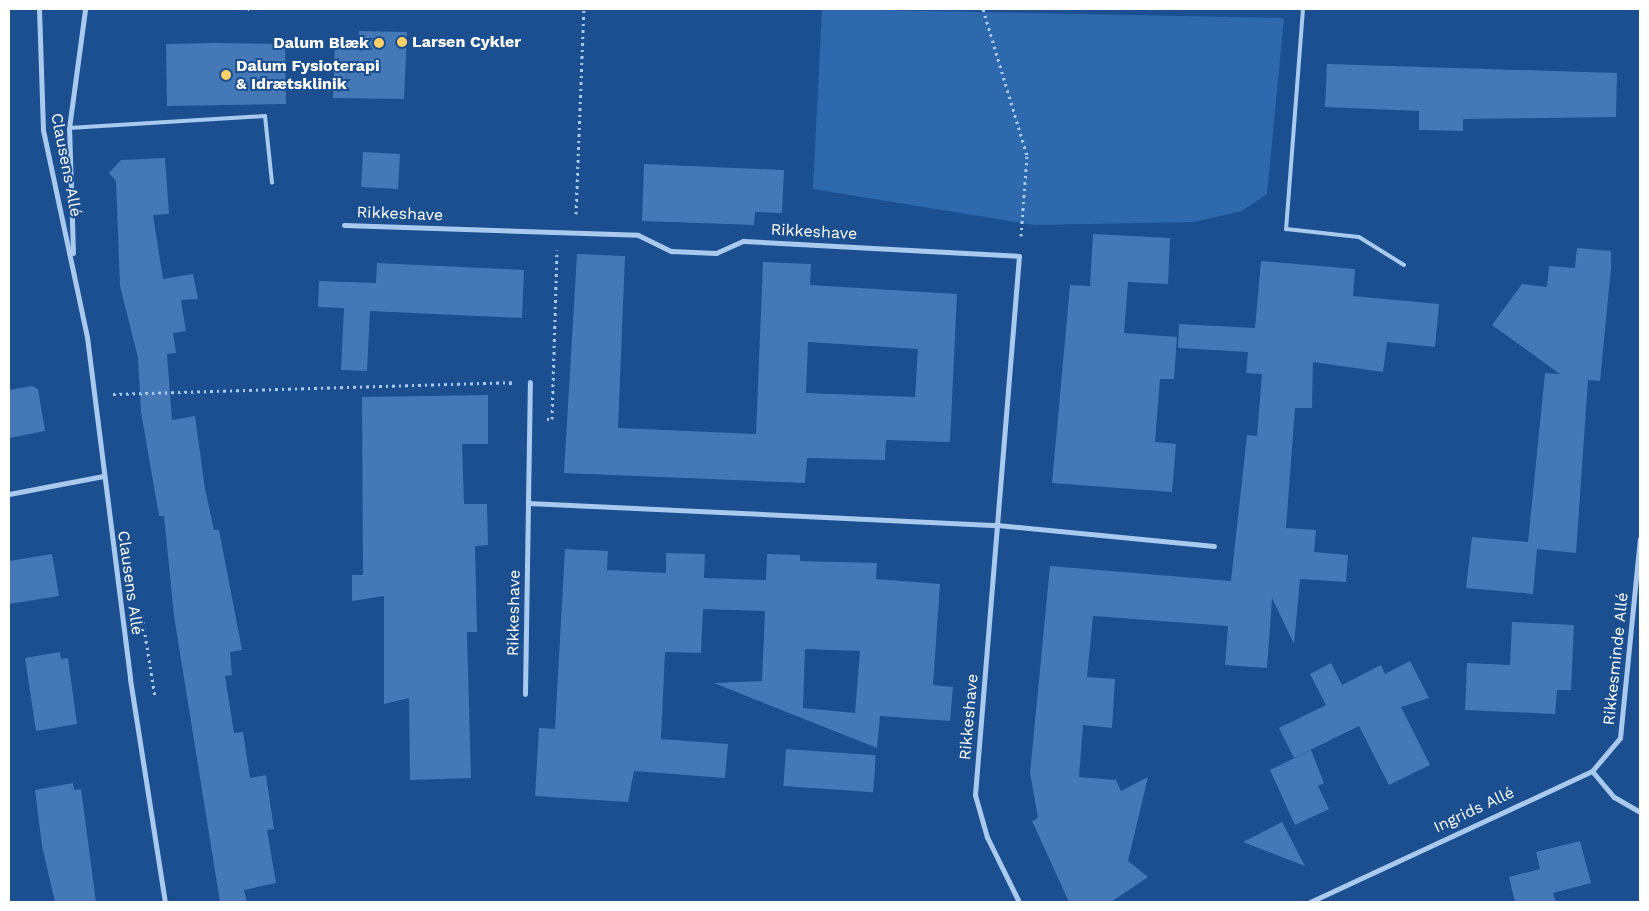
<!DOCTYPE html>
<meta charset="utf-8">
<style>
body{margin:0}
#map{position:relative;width:1649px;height:911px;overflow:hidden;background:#1b4f8f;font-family:"Work Sans",sans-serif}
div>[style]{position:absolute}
.green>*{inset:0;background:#2e69ad}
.building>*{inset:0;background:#4478b7;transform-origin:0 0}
.path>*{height:3px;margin-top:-1.5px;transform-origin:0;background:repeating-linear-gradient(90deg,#a9c9ee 0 2.5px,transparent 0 6.5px)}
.lane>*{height:4px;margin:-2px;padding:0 2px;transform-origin:2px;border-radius:2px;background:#a9c9ee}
.street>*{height:5px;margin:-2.5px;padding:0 2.5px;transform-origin:2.5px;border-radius:2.5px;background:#a9c9ee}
.dots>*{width:14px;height:14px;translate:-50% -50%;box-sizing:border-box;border:2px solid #1b4f8f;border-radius:50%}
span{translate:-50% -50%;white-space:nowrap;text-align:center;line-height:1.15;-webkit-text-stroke:4px #1b4f8f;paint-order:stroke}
.poi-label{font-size:16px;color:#fff;font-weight:700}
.left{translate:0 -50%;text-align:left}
.right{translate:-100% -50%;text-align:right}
.street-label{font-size:16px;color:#fff}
.frame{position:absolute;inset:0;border:10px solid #fff;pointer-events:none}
</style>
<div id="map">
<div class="green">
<i style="clip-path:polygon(822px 9px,1284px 18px,1267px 194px,1242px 211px,1193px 222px,1034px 225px,813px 189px)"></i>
</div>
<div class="building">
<i style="clip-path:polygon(359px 31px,407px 32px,404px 99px,333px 98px,335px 40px,359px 41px)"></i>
<i style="clip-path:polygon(214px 43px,285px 44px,286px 104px,167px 106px,166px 44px)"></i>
<i style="clip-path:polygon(1327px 64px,1617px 73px,1616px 117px,1463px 119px,1463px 131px,1419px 130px,1419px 111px,1325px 107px)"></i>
<i style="left:363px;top:152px;width:37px;height:35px;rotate:3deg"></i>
<i style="clip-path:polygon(165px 158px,169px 214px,153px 215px,163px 279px,193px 274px,198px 299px,181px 300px,186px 331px,173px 333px,176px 353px,167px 354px,172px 420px,195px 416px,205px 489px,214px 530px,219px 530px,242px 650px,230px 652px,232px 675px,225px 676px,234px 733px,243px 732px,250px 778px,266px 775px,274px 829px,267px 830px,276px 883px,244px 890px,247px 902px,220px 902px,174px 616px,164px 516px,159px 516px,141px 412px,138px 358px,120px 286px,116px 181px,109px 173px,121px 160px)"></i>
<i style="clip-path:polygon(644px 164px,784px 170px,782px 213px,755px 212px,754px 225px,642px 221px)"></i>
<i style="clip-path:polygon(1093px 234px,1170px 238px,1168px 284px,1128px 282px,1124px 333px,1177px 337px,1174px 379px,1160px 379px,1155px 442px,1176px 444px,1172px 492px,1052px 483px,1070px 285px,1090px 286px)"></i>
<i style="clip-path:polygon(1577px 248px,1611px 251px,1611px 268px,1600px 381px,1588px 380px,1576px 553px,1537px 549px,1533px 594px,1466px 588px,1472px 537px,1528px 542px,1545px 373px,1560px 374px,1492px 325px,1522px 284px,1547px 287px,1549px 266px,1575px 268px)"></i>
<i style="clip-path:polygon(evenodd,577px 254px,625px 256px,618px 428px,756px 434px,763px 262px,811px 264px,810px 285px,957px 294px,950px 442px,886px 440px,885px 460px,807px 458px,805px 483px,564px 473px,577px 254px,808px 342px,918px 349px,915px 397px,806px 393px,808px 342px)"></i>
<i style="clip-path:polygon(1261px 261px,1355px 269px,1353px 296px,1439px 304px,1435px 347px,1387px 342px,1383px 372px,1313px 362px,1312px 408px,1295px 408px,1286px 528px,1316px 530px,1314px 552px,1348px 555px,1346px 582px,1300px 579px,1294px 644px,1272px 598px,1267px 668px,1225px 665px,1228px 626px,1093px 616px,1087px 677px,1115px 679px,1112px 728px,1083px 725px,1079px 777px,1116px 780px,1121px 791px,1148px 777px,1128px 861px,1148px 877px,1111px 902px,1069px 902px,1032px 821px,1038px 818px,1030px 773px,1050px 566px,1231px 581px,1247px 435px,1257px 436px,1262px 374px,1246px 373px,1248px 352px,1178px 348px,1179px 324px,1255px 328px)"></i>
<i style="clip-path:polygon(377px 263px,524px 270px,522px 318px,370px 311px,367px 371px,341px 370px,344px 308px,318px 307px,319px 281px,376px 283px)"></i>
<i style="clip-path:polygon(32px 386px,38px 389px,45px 431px,9px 438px,9px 390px)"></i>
<i style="clip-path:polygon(488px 395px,488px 444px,462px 444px,464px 504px,487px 504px,488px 545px,475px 546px,477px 632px,467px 632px,471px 778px,410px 780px,409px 698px,384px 704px,384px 596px,352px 601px,352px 575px,363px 575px,362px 397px)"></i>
<i style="clip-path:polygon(evenodd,565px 549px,608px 551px,607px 570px,666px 573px,666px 553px,705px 554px,704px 578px,766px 580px,767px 554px,800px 555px,800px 561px,877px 563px,876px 579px,940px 584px,933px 685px,953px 687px,950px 721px,880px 716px,877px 748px,714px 683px,762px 681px,765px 611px,703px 609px,701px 653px,665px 652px,661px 739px,728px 744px,725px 778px,634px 771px,628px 802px,535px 796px,539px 728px,555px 729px,565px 549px,805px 649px,860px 651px,855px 713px,803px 708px,805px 649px)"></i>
<i style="clip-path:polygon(52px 554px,59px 596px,9px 604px,9px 561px)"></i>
<i style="clip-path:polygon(1512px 622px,1574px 625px,1571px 690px,1557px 690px,1555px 714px,1465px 710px,1467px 663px,1510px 665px)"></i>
<i style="clip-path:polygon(60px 652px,61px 659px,68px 658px,77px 724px,36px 731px,25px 658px)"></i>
<i style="clip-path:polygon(1410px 661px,1429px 698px,1401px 707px,1430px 765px,1389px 785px,1359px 726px,1294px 758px,1279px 728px,1326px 705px,1310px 674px,1331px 663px,1342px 685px,1381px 665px,1385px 674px)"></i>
<i style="left:786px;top:749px;width:90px;height:37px;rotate:4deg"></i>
<i style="clip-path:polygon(1311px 750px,1324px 783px,1318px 786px,1329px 809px,1295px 825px,1270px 770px)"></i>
<i style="clip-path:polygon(73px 783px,74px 790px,81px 789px,96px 902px,55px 902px,42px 846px,35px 790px)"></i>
<i style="clip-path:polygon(1282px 822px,1305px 866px,1243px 842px)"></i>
<i style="clip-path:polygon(1580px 841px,1591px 883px,1553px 893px,1556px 902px,1515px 902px,1509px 877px,1540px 869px,1536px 852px)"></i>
</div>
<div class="path">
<i style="left:248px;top:9px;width:1px"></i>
<i style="left:983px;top:9px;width:153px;rotate:73.3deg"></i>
<i style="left:1027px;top:156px;width:80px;rotate:94.3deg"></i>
<i style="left:576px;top:214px;width:205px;rotate:-87.8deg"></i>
<i style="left:113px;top:394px;width:399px;rotate:-1.7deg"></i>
<i style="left:547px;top:419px;width:5px"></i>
<i style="left:552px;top:419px;width:169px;rotate:-88.3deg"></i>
<i style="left:142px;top:615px;width:83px;rotate:81deg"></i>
</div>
<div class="lane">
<i style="left:1303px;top:9px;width:221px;rotate:94.4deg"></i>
<i style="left:1286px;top:229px;width:73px;rotate:6.3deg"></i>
<i style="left:1359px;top:237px;width:53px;rotate:31.9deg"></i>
<i style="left:69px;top:128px;width:196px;rotate:-3.5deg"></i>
<i style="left:265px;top:116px;width:67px;rotate:84deg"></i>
</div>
<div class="street">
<i style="left:39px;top:9px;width:121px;rotate:88.1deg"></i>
<i style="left:43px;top:130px;width:212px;rotate:78deg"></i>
<i style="left:87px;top:337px;width:345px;rotate:82.8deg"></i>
<i style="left:130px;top:679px;width:226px;rotate:81.1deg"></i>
<i style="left:344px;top:225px;width:294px;rotate:1.9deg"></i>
<i style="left:638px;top:235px;width:37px;rotate:26deg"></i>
<i style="left:671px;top:251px;width:45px;rotate:2.5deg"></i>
<i style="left:716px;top:253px;width:30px;rotate:-24deg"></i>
<i style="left:743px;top:241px;width:276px;rotate:3.1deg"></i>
<i style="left:1019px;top:256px;width:541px;rotate:94.67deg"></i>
<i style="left:975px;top:795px;width:44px;rotate:74.1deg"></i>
<i style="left:987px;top:837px;width:72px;rotate:63.8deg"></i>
<i style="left:73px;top:253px;width:125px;rotate:-91.8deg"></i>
<i style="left:69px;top:128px;width:120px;rotate:-82.3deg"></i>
<i style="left:9px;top:494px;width:96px;rotate:-10.8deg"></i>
<i style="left:528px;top:503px;width:470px;rotate:2.7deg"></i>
<i style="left:997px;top:525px;width:218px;rotate:5.5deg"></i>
<i style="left:525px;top:694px;width:312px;rotate:-89.1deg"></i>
<i style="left:1592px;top:771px;width:43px;rotate:-49.7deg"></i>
<i style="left:1620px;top:738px;width:200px;rotate:-84.3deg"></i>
<i style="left:1310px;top:902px;width:311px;rotate:-24.9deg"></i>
<i style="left:1592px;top:771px;width:34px;rotate:50deg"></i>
<i style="left:1614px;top:797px;width:30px;rotate:30deg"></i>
</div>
<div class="dots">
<i style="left:402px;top:42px;background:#ffd166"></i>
<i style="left:379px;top:43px;background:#ffd166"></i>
<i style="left:226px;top:75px;background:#ffd166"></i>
</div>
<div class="poi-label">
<span class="left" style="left:412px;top:42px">Larsen Cykler</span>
<span class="right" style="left:369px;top:43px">Dalum Blæk</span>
<span class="left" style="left:236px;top:75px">Dalum Fysioterapi<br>&amp; Idrætsklinik</span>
</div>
<div class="street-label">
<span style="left:66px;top:165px;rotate:79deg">Clausens Allé</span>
<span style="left:400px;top:214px;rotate:2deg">Rikkeshave</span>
<span style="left:814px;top:232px;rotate:3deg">Rikkeshave</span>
<span style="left:130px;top:583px;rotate:82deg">Clausens Allé</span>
<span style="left:514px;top:613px;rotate:-89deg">Rikkeshave</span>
<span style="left:1616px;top:659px;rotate:-84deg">Rikkesminde Allé</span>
<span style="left:969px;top:717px;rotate:-85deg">Rikkeshave</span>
<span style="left:1474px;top:810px;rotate:-25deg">Ingrids Allé</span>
</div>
<div class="frame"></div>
</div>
